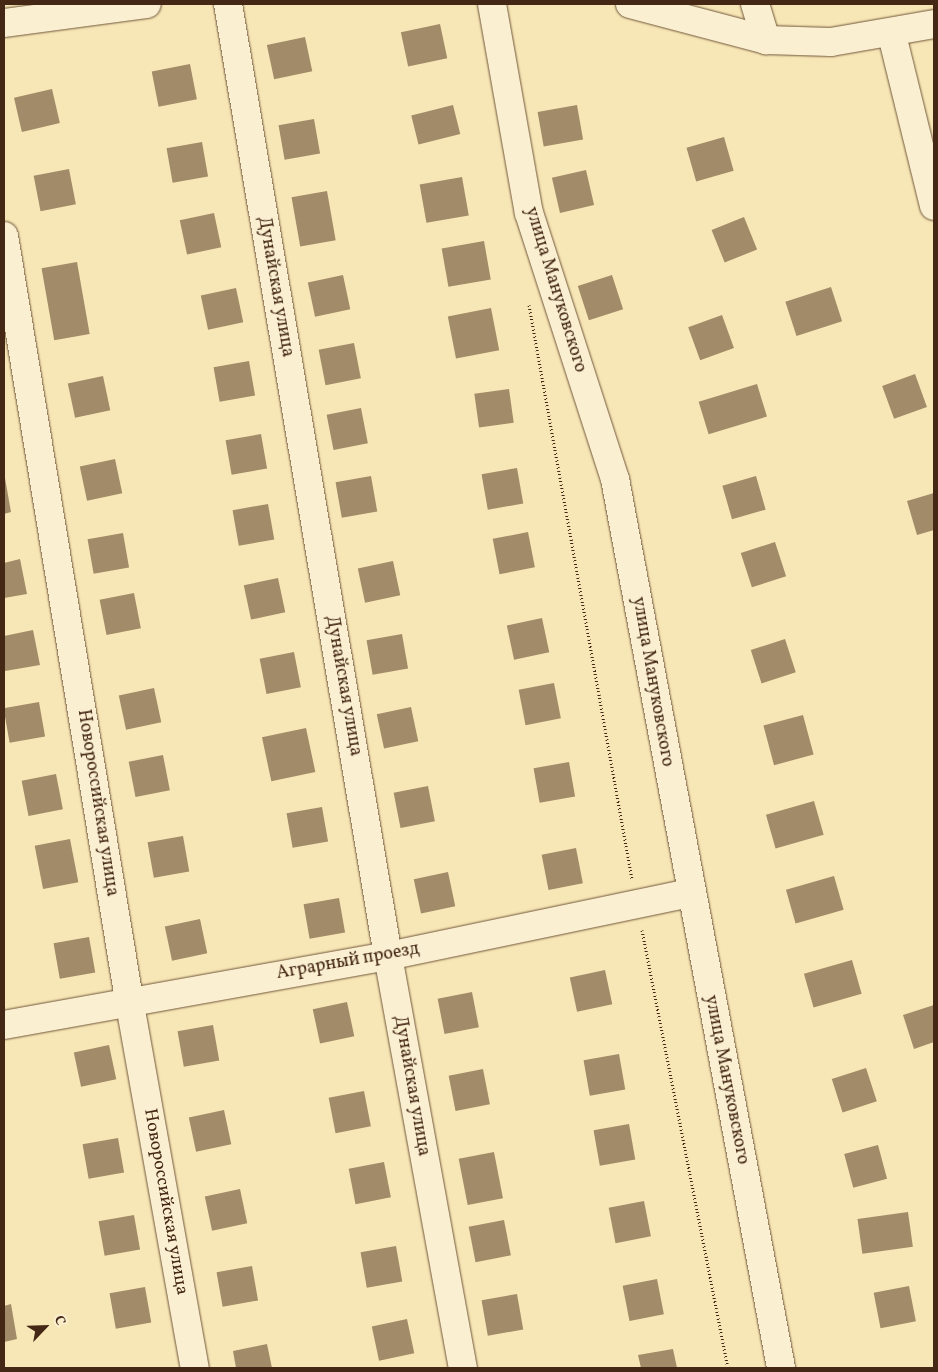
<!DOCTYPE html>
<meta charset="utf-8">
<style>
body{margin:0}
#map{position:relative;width:938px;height:1372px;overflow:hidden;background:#f8e7b6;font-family:Vollkorn,serif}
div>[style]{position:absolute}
.building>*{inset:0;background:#a28b68;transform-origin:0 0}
.path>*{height:3px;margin-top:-1.5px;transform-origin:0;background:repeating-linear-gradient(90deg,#442714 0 1px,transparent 0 3.5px)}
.roads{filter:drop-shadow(0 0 1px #71573c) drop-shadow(0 0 1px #71573c)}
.minor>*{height:28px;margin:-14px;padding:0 14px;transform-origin:14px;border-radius:14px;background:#faefd0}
span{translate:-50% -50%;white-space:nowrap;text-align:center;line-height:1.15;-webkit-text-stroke:4px #faefd0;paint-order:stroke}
.street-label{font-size:18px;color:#442714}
.frame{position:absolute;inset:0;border:5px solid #442714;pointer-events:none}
.north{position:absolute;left:20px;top:1302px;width:50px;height:50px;-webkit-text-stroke:4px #faefd0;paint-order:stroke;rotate:66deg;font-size:14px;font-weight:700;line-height:20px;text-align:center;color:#442714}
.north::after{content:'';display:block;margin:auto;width:18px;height:22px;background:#442714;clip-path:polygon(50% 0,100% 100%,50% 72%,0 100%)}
</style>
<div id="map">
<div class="building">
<i style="left:440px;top:24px;width:35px;height:40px;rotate:78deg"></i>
<i style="left:305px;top:37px;width:35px;height:39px;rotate:78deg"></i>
<i style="left:190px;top:64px;width:36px;height:39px;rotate:79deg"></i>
<i style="left:52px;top:89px;width:35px;height:39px;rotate:77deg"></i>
<i style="left:453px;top:105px;width:30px;height:43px;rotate:76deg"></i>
<i style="left:577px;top:105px;width:35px;height:40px;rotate:80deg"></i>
<i style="left:314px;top:119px;width:35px;height:36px;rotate:80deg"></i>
<i style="left:724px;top:137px;width:35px;height:39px;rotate:74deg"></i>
<i style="left:202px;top:142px;width:35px;height:36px;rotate:80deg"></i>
<i style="left:69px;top:169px;width:36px;height:36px;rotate:79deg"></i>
<i style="left:586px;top:170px;width:36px;height:35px;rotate:77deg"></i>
<i style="left:462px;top:177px;width:39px;height:43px;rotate:80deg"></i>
<i style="left:327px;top:191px;width:50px;height:36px;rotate:80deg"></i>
<i style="left:214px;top:213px;width:35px;height:35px;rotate:78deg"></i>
<i style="left:744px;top:217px;width:35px;height:35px;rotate:68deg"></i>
<i style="left:484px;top:241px;width:39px;height:43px;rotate:80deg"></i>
<i style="left:77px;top:262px;width:73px;height:36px;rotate:80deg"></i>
<i style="left:343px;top:275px;width:35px;height:36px;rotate:78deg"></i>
<i style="left:612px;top:275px;width:36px;height:36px;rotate:72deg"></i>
<i style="left:831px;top:287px;width:36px;height:48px;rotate:72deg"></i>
<i style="left:236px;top:288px;width:35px;height:36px;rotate:78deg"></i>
<i style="left:491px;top:308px;width:43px;height:44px;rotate:79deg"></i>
<i style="left:722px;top:315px;width:35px;height:36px;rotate:70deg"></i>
<i style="left:354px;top:343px;width:36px;height:36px;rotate:79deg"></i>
<i style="left:249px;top:361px;width:35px;height:36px;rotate:80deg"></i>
<i style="left:915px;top:374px;width:35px;height:35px;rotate:70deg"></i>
<i style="left:103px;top:376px;width:35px;height:36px;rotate:78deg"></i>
<i style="left:757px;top:384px;width:34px;height:61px;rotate:73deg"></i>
<i style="left:509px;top:389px;width:34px;height:35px;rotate:82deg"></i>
<i style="left:361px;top:408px;width:36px;height:35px;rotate:79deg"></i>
<i style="left:261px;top:434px;width:35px;height:36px;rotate:80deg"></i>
<i style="left:115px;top:459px;width:35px;height:36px;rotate:78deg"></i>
<i style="left:517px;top:468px;width:36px;height:36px;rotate:80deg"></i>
<i style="left:371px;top:476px;width:36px;height:36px;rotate:80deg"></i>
<i style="left:756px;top:476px;width:35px;height:35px;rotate:74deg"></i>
<i style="clip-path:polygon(5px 478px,11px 512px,4px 514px,4px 479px)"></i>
<i style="clip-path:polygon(934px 493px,934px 530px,917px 535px,907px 501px)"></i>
<i style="left:268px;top:504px;width:36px;height:36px;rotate:80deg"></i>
<i style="left:528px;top:532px;width:36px;height:36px;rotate:79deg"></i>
<i style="left:123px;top:533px;width:35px;height:36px;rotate:80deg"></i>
<i style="left:775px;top:542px;width:36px;height:36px;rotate:72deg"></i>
<i style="clip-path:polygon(20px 559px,27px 594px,4px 598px,4px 563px)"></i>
<i style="left:393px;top:561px;width:35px;height:36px;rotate:78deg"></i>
<i style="left:278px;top:578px;width:35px;height:35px;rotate:78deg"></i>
<i style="left:134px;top:593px;width:36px;height:35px;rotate:79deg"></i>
<i style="left:542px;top:618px;width:35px;height:36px;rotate:78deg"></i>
<i style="clip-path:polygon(33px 630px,40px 665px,5px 671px,4px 636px)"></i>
<i style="left:402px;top:634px;width:35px;height:36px;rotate:80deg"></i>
<i style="left:785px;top:639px;width:35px;height:36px;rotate:72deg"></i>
<i style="left:294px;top:652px;width:36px;height:35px;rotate:79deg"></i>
<i style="left:554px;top:683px;width:36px;height:36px;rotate:79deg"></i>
<i style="left:154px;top:688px;width:35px;height:36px;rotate:78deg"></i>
<i style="left:39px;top:702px;width:35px;height:36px;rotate:80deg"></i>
<i style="left:411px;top:707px;width:35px;height:35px;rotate:78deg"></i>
<i style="left:803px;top:715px;width:41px;height:41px;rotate:75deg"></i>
<i style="left:306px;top:728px;width:45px;height:45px;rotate:78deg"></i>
<i style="left:163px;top:755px;width:36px;height:35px;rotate:79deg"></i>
<i style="left:569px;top:762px;width:35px;height:36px;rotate:80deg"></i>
<i style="left:56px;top:774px;width:36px;height:35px;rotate:79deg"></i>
<i style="left:428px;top:786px;width:36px;height:35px;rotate:79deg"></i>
<i style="left:814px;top:801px;width:35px;height:50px;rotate:74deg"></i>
<i style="left:322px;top:807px;width:35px;height:36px;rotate:80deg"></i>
<i style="left:183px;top:836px;width:36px;height:36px;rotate:80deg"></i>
<i style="left:70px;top:839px;width:44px;height:36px;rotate:79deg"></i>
<i style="left:576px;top:848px;width:36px;height:35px;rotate:79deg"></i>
<i style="left:448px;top:872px;width:35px;height:35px;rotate:78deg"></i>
<i style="left:834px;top:876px;width:35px;height:50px;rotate:74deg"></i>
<i style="left:339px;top:898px;width:35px;height:36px;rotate:80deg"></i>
<i style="left:200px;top:919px;width:35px;height:36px;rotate:78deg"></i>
<i style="left:89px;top:937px;width:36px;height:36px;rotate:80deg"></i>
<i style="left:852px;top:960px;width:35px;height:50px;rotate:74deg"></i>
<i style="left:605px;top:970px;width:35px;height:36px;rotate:78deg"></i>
<i style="left:472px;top:992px;width:36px;height:35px;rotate:79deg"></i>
<i style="left:347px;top:1002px;width:35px;height:35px;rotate:78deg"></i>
<i style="clip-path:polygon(934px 1005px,934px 1042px,914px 1049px,903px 1015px)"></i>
<i style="left:213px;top:1025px;width:36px;height:36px;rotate:80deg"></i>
<i style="left:109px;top:1045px;width:35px;height:36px;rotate:78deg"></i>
<i style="left:619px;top:1054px;width:36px;height:36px;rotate:80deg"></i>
<i style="left:866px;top:1068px;width:35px;height:36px;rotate:72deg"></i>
<i style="left:483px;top:1069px;width:36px;height:35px;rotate:79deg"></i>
<i style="left:364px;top:1091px;width:36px;height:36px;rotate:79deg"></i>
<i style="left:224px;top:1110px;width:35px;height:36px;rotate:78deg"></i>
<i style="left:629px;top:1124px;width:36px;height:36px;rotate:80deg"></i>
<i style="left:118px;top:1138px;width:35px;height:36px;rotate:80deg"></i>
<i style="left:878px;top:1145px;width:35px;height:35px;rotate:75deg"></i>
<i style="left:494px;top:1152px;width:47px;height:36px;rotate:79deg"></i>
<i style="left:384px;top:1162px;width:36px;height:36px;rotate:79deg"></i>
<i style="left:240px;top:1189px;width:35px;height:36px;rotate:78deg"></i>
<i style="left:644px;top:1201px;width:36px;height:36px;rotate:79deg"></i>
<i style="left:908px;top:1212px;width:35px;height:51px;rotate:82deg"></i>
<i style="left:134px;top:1215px;width:35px;height:36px;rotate:80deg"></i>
<i style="left:504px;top:1220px;width:36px;height:36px;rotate:79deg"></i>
<i style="left:396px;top:1246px;width:36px;height:36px;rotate:80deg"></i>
<i style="left:252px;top:1266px;width:35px;height:36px;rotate:80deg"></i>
<i style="left:657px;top:1279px;width:36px;height:35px;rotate:79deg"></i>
<i style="left:909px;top:1286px;width:36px;height:36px;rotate:79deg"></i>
<i style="left:145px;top:1287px;width:36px;height:36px;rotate:80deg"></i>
<i style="left:517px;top:1294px;width:36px;height:36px;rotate:80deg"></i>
<i style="clip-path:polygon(11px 1304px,17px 1339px,4px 1342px,4px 1306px)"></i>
<i style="left:407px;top:1319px;width:35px;height:36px;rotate:78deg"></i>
<i style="clip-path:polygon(267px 1344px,272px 1368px,236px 1368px,233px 1351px)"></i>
<i style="clip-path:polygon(673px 1349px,677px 1368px,641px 1368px,638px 1355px)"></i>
</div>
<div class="path">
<i style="left:529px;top:305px;width:583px;rotate:79.83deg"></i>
<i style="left:642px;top:930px;width:446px;rotate:78.9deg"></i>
</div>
<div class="roads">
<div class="minor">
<i style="left:228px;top:4px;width:965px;rotate:80.46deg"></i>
<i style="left:388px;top:956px;width:419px;rotate:79.7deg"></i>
<i style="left:492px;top:4px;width:212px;rotate:80deg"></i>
<i style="left:529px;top:213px;width:280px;rotate:72.1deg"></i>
<i style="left:615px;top:479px;width:904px;rotate:79.42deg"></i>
<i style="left:630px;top:4px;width:141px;rotate:14.8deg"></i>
<i style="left:766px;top:40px;width:65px;rotate:1.8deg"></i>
<i style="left:831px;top:42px;width:105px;rotate:-9.9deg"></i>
<i style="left:755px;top:4px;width:38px;rotate:73deg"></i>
<i style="left:4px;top:23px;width:144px;rotate:-7.6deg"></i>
<i style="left:892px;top:35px;width:176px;rotate:76.2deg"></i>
<i style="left:4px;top:236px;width:773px;rotate:80.7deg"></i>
<i style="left:129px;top:999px;width:375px;rotate:79.9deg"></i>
<i style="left:4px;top:1025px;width:390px;rotate:-10.2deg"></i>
<i style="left:388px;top:956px;width:309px;rotate:-11.8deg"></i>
</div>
</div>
<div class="street-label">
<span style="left:275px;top:287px;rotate:80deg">Дунайская улица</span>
<span style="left:555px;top:290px;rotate:73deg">улица Мануковского</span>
<span style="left:652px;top:682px;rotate:80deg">улица Мануковского</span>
<span style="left:343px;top:686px;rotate:80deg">Дунайская улица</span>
<span style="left:97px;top:803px;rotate:81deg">Новороссийская улица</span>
<span style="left:348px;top:962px;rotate:-10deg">Аграрный проезд</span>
<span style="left:726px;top:1080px;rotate:79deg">улица Мануковского</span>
<span style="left:411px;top:1086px;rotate:80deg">Дунайская улица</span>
<span style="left:165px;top:1202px;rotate:80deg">Новороссийская улица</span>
</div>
<div class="frame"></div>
<div class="north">С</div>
</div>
